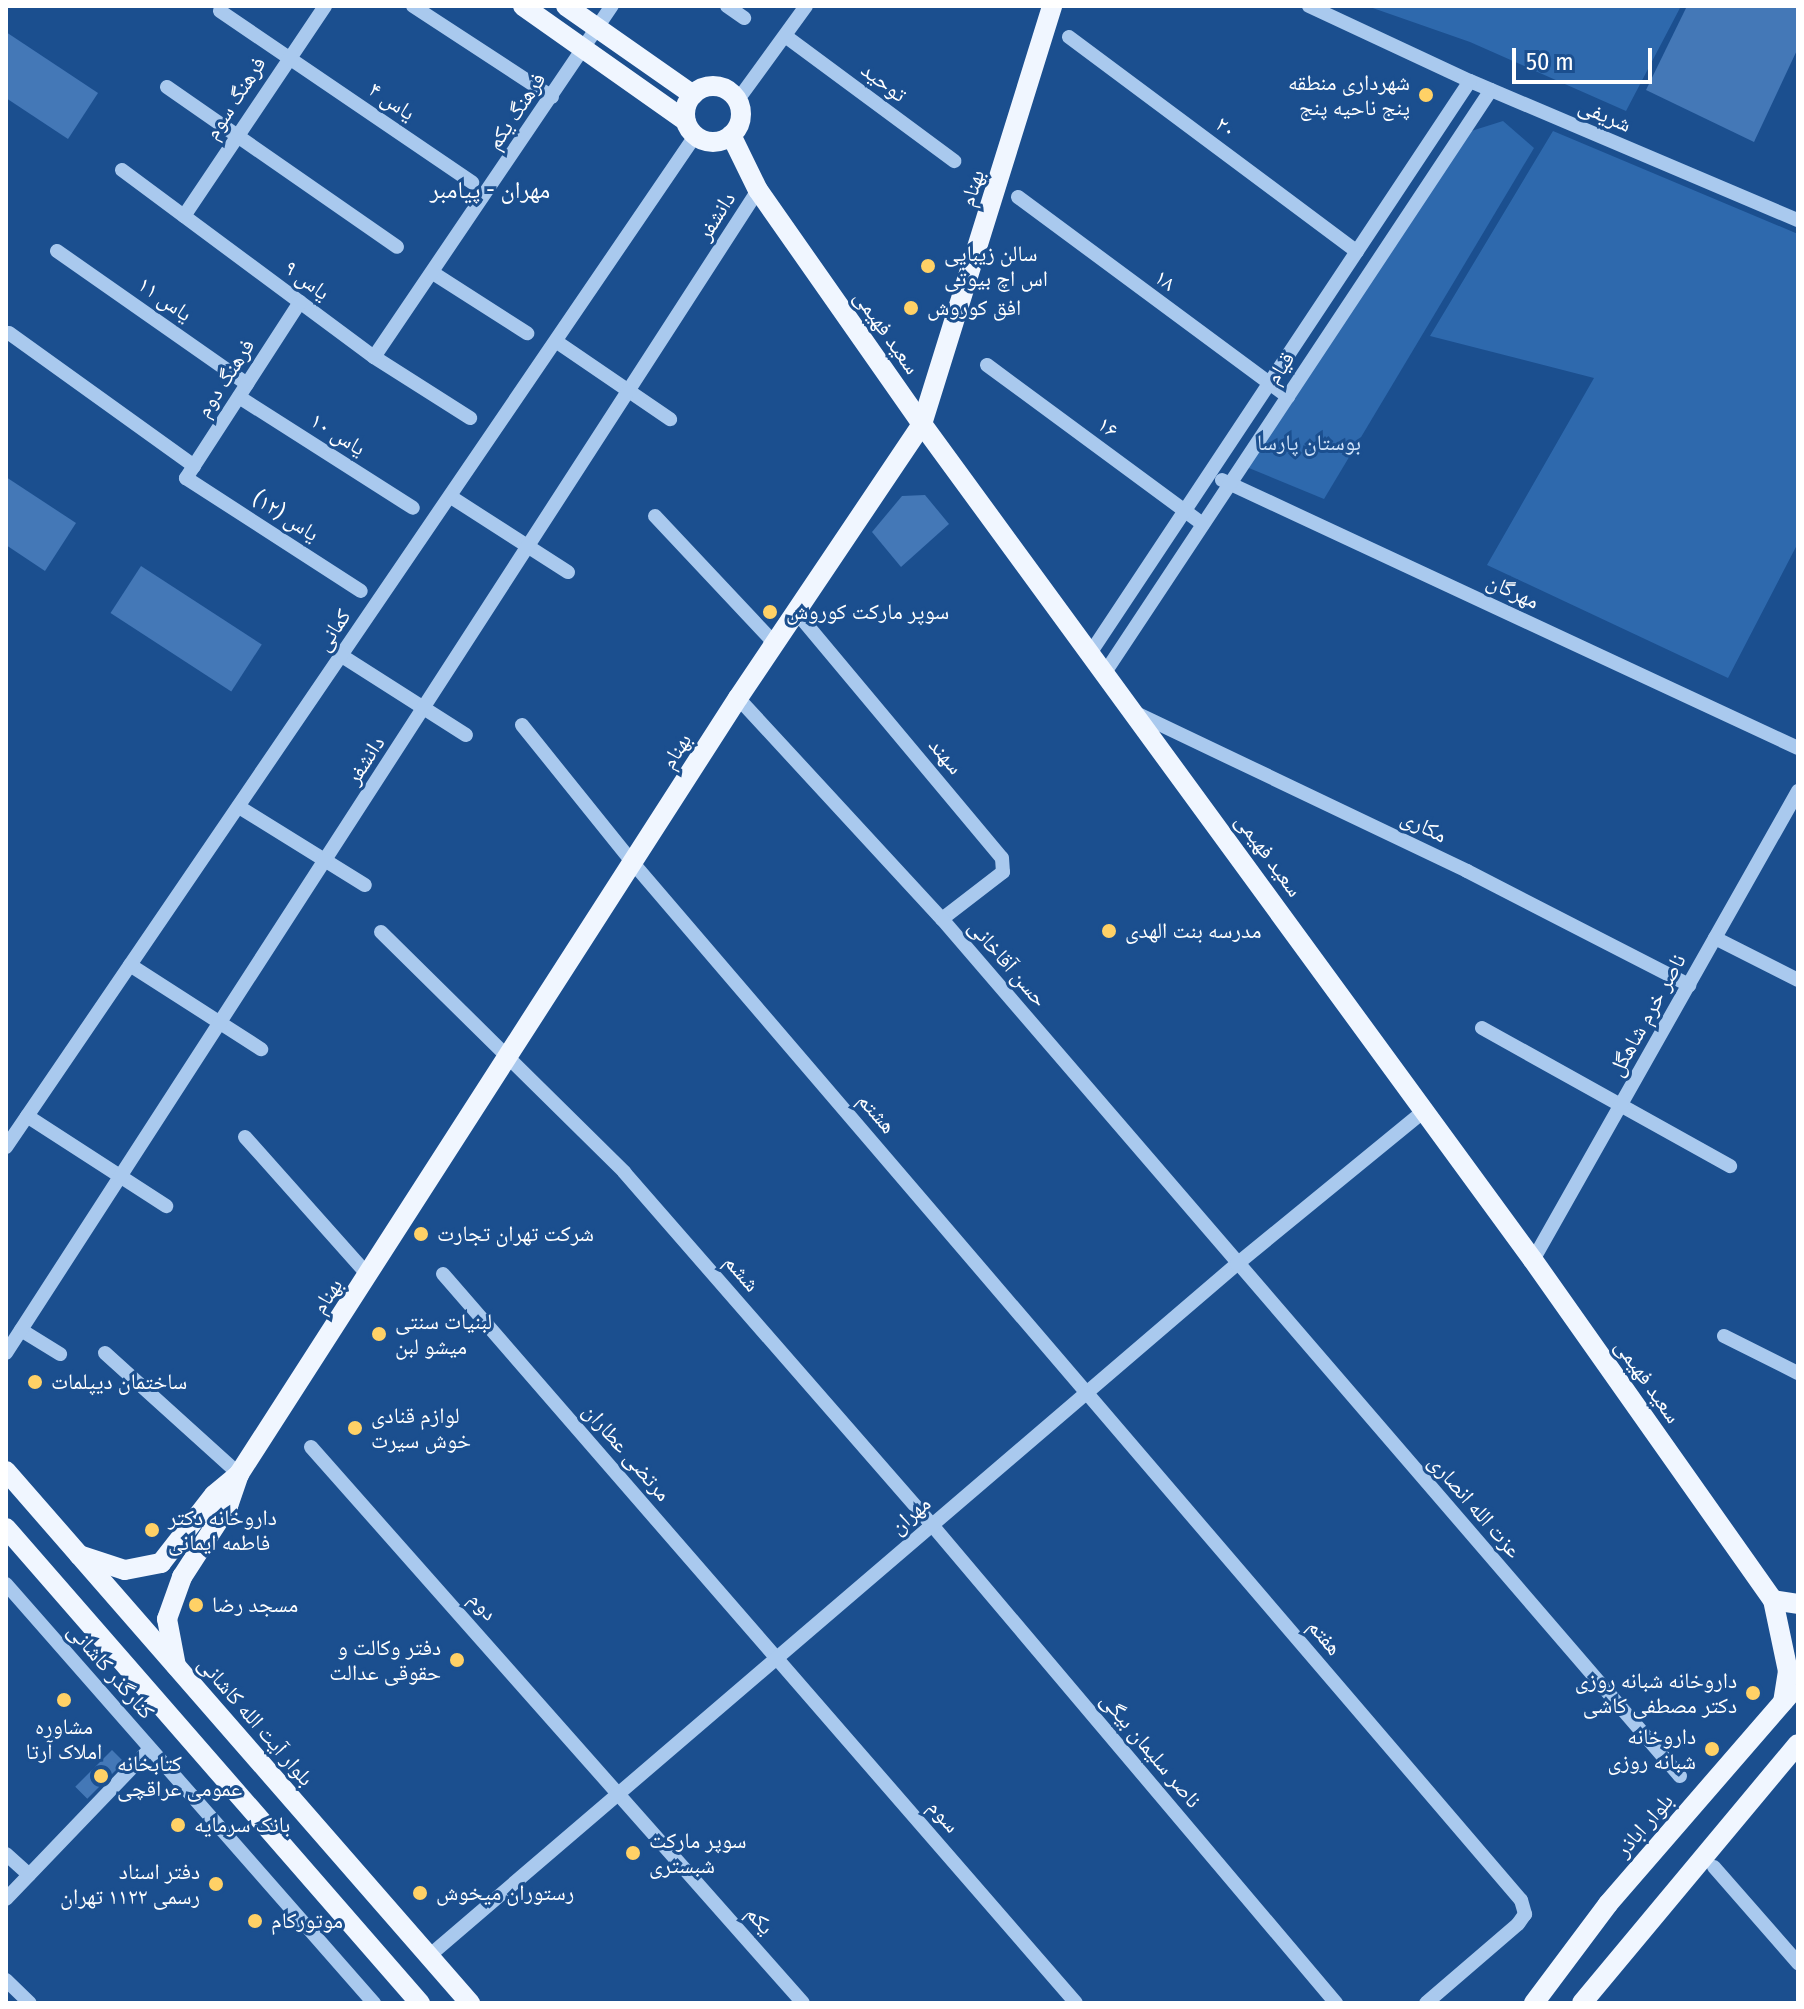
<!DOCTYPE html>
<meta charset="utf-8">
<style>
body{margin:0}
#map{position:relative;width:1804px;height:2009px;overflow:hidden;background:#1b4f8f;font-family:"Fira Sans Condensed","Noto Naskh Arabic",sans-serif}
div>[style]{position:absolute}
.green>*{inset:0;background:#2e69ad}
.building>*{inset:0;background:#4478b7;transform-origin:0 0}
.minor>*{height:14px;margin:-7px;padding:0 7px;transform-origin:7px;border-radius:7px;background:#a9c9ee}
.major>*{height:20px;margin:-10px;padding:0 10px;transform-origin:10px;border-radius:10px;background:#f0f6ff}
.major>.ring{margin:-10px;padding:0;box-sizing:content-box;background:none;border:20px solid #f0f6ff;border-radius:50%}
.dots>*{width:22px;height:22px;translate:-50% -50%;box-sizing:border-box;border:4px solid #1b4f8f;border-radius:50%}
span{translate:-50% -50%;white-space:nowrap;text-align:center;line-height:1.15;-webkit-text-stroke:6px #1b4f8f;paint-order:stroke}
.street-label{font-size:22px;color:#fff}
.poi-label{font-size:22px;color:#fff}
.right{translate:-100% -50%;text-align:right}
.left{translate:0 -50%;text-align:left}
.park-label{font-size:22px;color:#cfe3fa}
.neighbourhood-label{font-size:24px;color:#fff}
.frame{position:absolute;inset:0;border:8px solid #fff;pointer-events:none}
.scale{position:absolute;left:1512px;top:48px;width:140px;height:36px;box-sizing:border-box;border:4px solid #fff;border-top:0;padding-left:10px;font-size:24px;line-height:28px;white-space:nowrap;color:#fff;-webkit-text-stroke:6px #1b4f8f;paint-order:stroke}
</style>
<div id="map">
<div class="green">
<i style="clip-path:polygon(1367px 6px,1681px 6px,1626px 111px,1470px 42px)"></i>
<i style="clip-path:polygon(1503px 121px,1534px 148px,1324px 499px,1244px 466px,1465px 133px)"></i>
<i style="clip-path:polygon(1553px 131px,1798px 234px,1798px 543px,1728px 678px,1487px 565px,1594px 378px,1430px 336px)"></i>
</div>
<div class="building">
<i style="clip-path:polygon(1687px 6px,1798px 6px,1798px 48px,1754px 142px,1646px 90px)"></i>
<i style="clip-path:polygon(6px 32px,98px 93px,68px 139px,6px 98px)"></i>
<i style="clip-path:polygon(6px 477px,76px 523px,45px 571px,6px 545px)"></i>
<i style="clip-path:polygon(925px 495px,949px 524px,901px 567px,872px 532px,902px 496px)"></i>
<i style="left:141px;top:566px;width:144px;height:56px;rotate:33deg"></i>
<i style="left:112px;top:1750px;width:17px;height:52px;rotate:45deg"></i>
</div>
<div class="minor">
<i style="left:413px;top:6px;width:166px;rotate:33.2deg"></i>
<i style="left:727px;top:6px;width:21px;rotate:35deg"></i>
<i style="left:1309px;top:6px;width:178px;rotate:25deg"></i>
<i style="left:1470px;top:81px;width:356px;rotate:23deg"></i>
<i style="left:220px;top:11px;width:305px;rotate:34.2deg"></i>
<i style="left:1069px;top:37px;width:359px;rotate:36.7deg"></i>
<i style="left:788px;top:38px;width:207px;rotate:36.5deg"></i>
<i style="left:167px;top:87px;width:280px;rotate:34.8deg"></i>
<i style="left:737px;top:101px;width:117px;rotate:-54deg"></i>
<i style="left:122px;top:170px;width:314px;rotate:36.6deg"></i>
<i style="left:374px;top:357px;width:114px;rotate:32.4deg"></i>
<i style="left:1018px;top:197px;width:336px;rotate:36.5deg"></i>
<i style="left:184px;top:216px;width:253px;rotate:-56.1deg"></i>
<i style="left:57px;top:251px;width:232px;rotate:35deg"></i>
<i style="left:433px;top:273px;width:112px;rotate:32.6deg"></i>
<i style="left:300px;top:302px;width:210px;rotate:122.9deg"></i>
<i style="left:186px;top:478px;width:208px;rotate:32.9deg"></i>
<i style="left:9px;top:333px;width:228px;rotate:35.7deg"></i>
<i style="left:557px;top:342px;width:137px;rotate:34.3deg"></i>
<i style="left:374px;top:357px;width:424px;rotate:-55.9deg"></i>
<i style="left:987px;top:365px;width:268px;rotate:36.4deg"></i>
<i style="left:239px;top:397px;width:206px;rotate:32.5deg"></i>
<i style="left:1222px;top:480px;width:635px;rotate:24.95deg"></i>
<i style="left:451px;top:497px;width:139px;rotate:32.7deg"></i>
<i style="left:655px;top:516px;width:175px;rotate:46.8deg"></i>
<i style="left:797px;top:613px;width:319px;rotate:50.1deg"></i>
<i style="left:1002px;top:858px;width:14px;rotate:86deg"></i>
<i style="left:1003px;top:872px;width:77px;rotate:142.4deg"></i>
<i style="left:1091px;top:652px;width:685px;rotate:-56.43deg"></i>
<i style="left:342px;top:656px;width:147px;rotate:32.5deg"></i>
<i style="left:1106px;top:671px;width:697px;rotate:-56.47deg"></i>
<i style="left:738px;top:698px;width:301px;rotate:47.3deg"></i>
<i style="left:942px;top:919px;width:1131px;rotate:49.27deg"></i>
<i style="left:1136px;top:713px;width:367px;rotate:25.5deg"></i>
<i style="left:1467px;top:871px;width:250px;rotate:27.2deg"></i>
<i style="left:522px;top:725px;width:177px;rotate:51.2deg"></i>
<i style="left:633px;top:863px;width:1365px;rotate:49.43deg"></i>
<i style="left:1521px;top:1900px;width:15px;rotate:74deg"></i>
<i style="left:1525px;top:1914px;width:12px;rotate:125deg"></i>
<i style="left:1518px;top:1924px;width:121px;rotate:139.3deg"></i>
<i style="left:239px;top:807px;width:148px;rotate:31.8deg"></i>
<i style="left:381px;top:932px;width:342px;rotate:44.6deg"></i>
<i style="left:624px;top:1172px;width:468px;rotate:48.9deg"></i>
<i style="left:932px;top:1525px;width:626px;rotate:49.8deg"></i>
<i style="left:1715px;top:938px;width:93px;rotate:26.8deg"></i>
<i style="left:130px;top:965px;width:156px;rotate:32.7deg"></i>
<i style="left:1482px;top:1028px;width:284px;rotate:29.1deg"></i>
<i style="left:27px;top:1116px;width:166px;rotate:32.9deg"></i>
<i style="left:245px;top:1137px;width:186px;rotate:48.3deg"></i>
<i style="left:6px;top:1147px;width:1223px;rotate:-55.73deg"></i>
<i style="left:1533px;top:1260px;width:539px;rotate:-60.53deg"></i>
<i style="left:443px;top:1274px;width:965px;rotate:49.03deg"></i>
<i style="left:21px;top:1330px;width:46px;rotate:31.6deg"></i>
<i style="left:1724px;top:1336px;width:83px;rotate:26.6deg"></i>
<i style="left:6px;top:1353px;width:1385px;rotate:-57.11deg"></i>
<i style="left:105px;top:1353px;width:181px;rotate:42.1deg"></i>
<i style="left:311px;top:1447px;width:742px;rotate:48.49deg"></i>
<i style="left:6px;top:1584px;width:558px;rotate:48.71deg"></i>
<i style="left:6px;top:1854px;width:31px;rotate:42deg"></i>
<i style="left:1714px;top:1867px;width:128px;rotate:48.8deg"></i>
<i style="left:6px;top:1899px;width:208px;rotate:-46.2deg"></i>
<i style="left:429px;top:1956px;width:1064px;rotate:-40.58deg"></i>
<i style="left:1237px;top:1264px;width:242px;rotate:-39.3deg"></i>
<i style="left:6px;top:1980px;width:33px;rotate:44deg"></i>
</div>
<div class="major">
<i style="left:523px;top:6px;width:199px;rotate:35.2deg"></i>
<i style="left:566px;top:6px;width:155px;rotate:35deg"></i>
<i class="ring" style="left:685px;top:86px;width:36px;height:36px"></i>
<i style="left:731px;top:135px;width:61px;rotate:63.9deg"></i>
<i style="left:758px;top:190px;width:286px;rotate:55deg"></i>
<i style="left:922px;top:424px;width:1035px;rotate:53.84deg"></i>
<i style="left:1533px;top:1260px;width:416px;rotate:54.8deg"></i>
<i style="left:1773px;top:1600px;width:73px;rotate:78.1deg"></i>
<i style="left:1788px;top:1671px;width:31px;rotate:99deg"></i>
<i style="left:6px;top:1471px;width:706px;rotate:48.91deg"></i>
<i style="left:6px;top:1528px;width:630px;rotate:48.93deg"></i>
<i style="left:79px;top:1555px;width:48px;rotate:18.1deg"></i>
<i style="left:125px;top:1570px;width:37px;rotate:-11deg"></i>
<i style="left:161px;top:1563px;width:86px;rotate:-52.1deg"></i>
<i style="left:214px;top:1495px;width:33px;rotate:-40deg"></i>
<i style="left:1773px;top:1600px;width:25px;rotate:9deg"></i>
<i style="left:176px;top:1666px;width:48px;rotate:-100.8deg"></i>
<i style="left:167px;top:1619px;width:45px;rotate:-70.3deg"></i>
<i style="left:182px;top:1577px;width:85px;rotate:-57.1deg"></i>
<i style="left:228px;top:1506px;width:34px;rotate:-71deg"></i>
<i style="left:239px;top:1474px;width:923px;rotate:-57.26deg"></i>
<i style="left:738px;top:698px;width:330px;rotate:-56.1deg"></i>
<i style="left:922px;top:424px;width:438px;rotate:-72.7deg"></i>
<i style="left:1534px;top:2003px;width:124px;rotate:-53.2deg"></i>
<i style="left:1608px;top:1904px;width:279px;rotate:-49.1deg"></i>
<i style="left:1582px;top:2003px;width:337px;rotate:-50.2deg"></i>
</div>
<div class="dots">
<i style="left:1426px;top:95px;background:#ffd166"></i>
<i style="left:928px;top:266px;background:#ffd166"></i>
<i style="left:911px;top:308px;background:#ffd166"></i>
<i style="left:770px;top:612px;background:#ffd166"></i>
<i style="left:1109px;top:931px;background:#ffd166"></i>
<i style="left:421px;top:1234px;background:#ffd166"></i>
<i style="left:379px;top:1334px;background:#ffd166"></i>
<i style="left:35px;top:1382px;background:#ffd166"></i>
<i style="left:355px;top:1428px;background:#ffd166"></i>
<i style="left:152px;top:1530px;background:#ffd166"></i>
<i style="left:196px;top:1605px;background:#ffd166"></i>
<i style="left:457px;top:1660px;background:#ffd166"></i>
<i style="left:1753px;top:1693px;background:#ffd166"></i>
<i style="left:64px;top:1700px;background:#ffd166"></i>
<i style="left:1712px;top:1749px;background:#ffd166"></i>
<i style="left:101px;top:1776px;background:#ffd166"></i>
<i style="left:178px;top:1825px;background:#ffd166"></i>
<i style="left:633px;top:1853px;background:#ffd166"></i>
<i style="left:216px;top:1884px;background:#ffd166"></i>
<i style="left:420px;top:1893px;background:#ffd166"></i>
<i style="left:255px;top:1921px;background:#ffd166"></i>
</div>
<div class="street-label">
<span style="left:884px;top:82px;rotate:37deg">توحید</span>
<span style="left:235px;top:98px;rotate:-57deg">فرهنگ سوم</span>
<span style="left:392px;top:101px;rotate:34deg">یاس ۴</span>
<span style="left:516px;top:111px;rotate:-56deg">فرهنگ یکم</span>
<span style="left:1605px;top:115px;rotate:23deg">شریفی</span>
<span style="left:1226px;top:127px;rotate:37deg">۲۰</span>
<span style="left:972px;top:188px;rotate:-73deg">بهنام</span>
<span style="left:716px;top:216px;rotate:-58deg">دانشفر</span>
<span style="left:307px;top:280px;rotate:37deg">یاس ۹</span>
<span style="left:1165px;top:280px;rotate:36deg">۱۸</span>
<span style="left:165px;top:299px;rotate:35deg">یاس ۱۱</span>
<span style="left:887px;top:332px;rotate:55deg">سعید فهیمی</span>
<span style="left:1280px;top:368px;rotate:-57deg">قیام</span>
<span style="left:225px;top:378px;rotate:-57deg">فرهنگ دوم</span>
<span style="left:1108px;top:427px;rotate:36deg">۱۶</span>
<span style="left:338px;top:434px;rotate:32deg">یاس ۱۰</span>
<span style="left:286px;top:516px;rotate:33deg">یاس (۱۲)</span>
<span style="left:1513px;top:591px;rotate:25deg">مهرگان</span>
<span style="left:333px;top:630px;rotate:-56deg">کمانی</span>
<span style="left:676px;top:751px;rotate:-58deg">بهنام</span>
<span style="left:946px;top:756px;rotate:50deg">سهند</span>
<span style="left:365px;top:760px;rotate:-57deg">دانشفر</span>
<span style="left:1424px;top:826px;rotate:26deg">مکاری</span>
<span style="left:1269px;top:855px;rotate:54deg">سعید فهیمی</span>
<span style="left:1008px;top:963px;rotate:49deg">حسن آقاخانی</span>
<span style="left:1647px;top:1015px;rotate:-61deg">ناصر خرم شاهگل</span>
<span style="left:877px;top:1113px;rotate:49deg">هشتم</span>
<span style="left:742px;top:1273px;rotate:49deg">ششم</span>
<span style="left:327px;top:1296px;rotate:-57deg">بهنام</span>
<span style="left:1648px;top:1381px;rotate:55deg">سعید فهیمی</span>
<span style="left:627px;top:1452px;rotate:49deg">مرتضی عطاران</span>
<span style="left:1475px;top:1506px;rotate:49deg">عزت الله انصاری</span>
<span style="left:910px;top:1515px;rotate:-41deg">مهران</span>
<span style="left:483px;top:1606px;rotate:48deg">دوم</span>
<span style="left:1325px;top:1637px;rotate:50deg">هفتم</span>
<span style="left:111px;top:1671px;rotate:49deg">کنارگذر کاشانی</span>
<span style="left:256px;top:1721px;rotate:49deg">بلوار آیت الله کاشانی</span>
<span style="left:1151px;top:1750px;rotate:50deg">ناصر سلیمان بیگی</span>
<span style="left:944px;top:1816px;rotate:49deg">سوم</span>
<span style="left:1644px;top:1825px;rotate:-49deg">بلوار اباذر</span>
<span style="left:760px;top:1920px;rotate:49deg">یکم</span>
</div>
<div class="poi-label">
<span class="right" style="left:1410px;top:95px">شهرداری منطقه<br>پنج ناحیه پنج</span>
<span class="left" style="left:944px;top:266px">سالن زیبایی<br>اس اچ بیوتی</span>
<span class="left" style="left:927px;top:308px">افق کوروش</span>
<span class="left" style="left:786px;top:612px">سوپر ماركت كوروش</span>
<span class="left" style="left:1125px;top:931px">مدرسه بنت الهدی</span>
<span class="left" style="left:437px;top:1234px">شرکت تهران تجارت</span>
<span class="left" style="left:395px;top:1334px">لبنیات سنتی<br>میشو لبن</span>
<span class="left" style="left:51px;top:1382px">ساختمان دیپلمات</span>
<span class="left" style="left:371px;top:1428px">لوازم قنادی<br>خوش سیرت</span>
<span class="left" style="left:168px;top:1530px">داروخانه دکتر<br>فاطمه ایمانی</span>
<span class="left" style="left:212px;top:1605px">مسجد رضا</span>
<span class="right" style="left:441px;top:1660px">دفتر وکالت و<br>حقوقی عدالت</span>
<span class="right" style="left:1737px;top:1693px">داروخانه شبانه روزی<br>دکتر مصطفی کاشی</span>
<span style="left:64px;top:1739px">مشاوره<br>املاک آرتا</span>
<span class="right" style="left:1696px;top:1749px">داروخانه<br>شبانه روزی</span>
<span class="left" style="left:117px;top:1776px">کتابخانه<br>عمومی عراقچی</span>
<span class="left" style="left:194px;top:1825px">بانک سرمایه</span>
<span class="left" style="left:649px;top:1853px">سوپر مارکت<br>شبستری</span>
<span class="right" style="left:200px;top:1884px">دفتر اسناد<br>رسمی ۱۱۲۲ تهران</span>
<span class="left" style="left:436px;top:1893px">رستوران میخوش</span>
<span class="left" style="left:271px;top:1921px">موتورکام</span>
</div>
<div class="park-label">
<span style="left:1309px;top:443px">بوستان پارسا</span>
</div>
<div class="neighbourhood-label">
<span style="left:490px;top:191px">مهران - پیامبر</span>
</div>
<div class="frame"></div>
<div class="scale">50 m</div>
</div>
